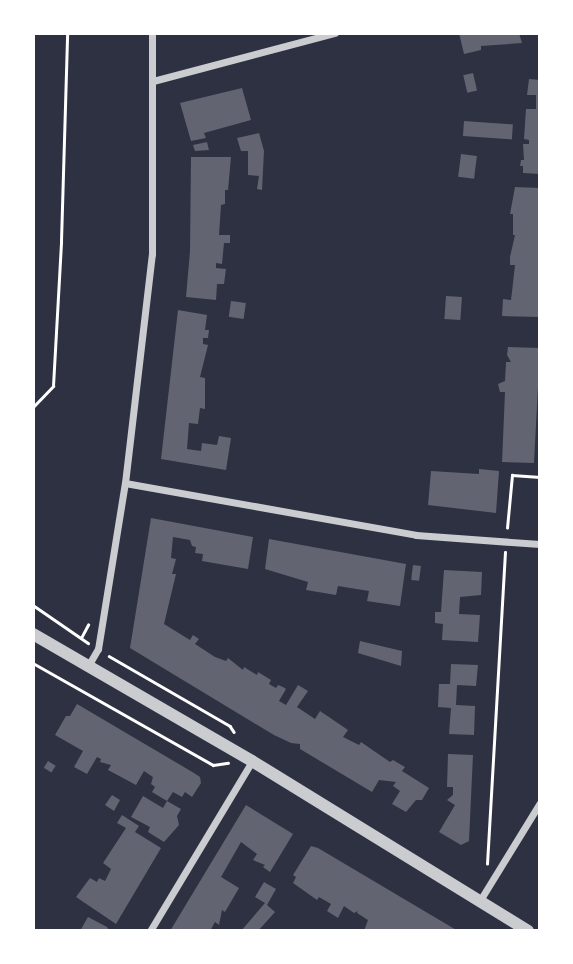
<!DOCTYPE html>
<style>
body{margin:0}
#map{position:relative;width:573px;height:964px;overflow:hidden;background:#2d3142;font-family:Quicksand,sans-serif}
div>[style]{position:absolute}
.building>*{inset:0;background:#626471;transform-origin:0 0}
.path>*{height:2.5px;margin:-1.25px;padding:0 1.25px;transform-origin:1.25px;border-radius:1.25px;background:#fff}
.minor>*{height:7px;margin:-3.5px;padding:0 3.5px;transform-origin:3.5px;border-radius:3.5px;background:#caccd0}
.tertiary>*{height:12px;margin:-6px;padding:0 6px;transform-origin:6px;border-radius:6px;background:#caccd0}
span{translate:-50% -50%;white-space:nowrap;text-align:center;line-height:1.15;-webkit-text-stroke:7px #fff;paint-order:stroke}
.frame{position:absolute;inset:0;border:35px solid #fff;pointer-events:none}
</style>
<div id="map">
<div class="building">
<i style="clip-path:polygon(459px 33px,519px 33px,522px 43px,481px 46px,481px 50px,464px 54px)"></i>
<i style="left:473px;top:73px;width:18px;height:10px;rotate:77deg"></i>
<i style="clip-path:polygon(529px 79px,540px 80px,540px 174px,523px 173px,523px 166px,520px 166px,521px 160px,524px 160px,523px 144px,529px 144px,529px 140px,524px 139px,526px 109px,536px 109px,536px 95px,527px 95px)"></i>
<i style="clip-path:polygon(242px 88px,251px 120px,204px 133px,206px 138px,191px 141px,180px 103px)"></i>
<i style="left:464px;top:121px;width:49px;height:15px;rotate:4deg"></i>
<i style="clip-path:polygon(259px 133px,264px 151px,262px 190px,257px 189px,259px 176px,248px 175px,248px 151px,241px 151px,237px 138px)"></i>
<i style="clip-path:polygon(207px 142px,209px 150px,195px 151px,193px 145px)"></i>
<i style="left:461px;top:154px;width:16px;height:23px;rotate:7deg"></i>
<i style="clip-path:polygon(191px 157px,231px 157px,228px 190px,225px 190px,225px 204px,221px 205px,219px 235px,230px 235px,230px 243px,224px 243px,222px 264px,216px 263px,216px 268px,226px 269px,224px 284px,217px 284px,216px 300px,186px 297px,190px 251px)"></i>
<i style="clip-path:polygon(515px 187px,540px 188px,540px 317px,502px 316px,503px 299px,511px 300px,513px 283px,515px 265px,510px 265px,510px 257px,515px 235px,513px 235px,513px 214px,510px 214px)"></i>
<i style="left:446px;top:296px;width:16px;height:23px;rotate:4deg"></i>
<i style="left:231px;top:301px;width:15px;height:16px;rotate:8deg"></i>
<i style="clip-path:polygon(178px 310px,207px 315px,205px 330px,209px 330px,208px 338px,203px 338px,203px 344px,208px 345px,200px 377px,205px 378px,205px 409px,200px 408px,198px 424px,189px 423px,187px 449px,201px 451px,202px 443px,217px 445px,219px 436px,231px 438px,226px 470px,161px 459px)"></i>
<i style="clip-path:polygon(508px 347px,540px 348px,534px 463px,502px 462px,505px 392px,500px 392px,498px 384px,505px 381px,506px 362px,511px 362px,507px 355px)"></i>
<i style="clip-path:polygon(479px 469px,499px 471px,496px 513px,428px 505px,431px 471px,479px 474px)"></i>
<i style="clip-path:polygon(151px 518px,253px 537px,248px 569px,202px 561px,203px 554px,195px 553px,196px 547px,192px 546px,190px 540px,173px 537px,171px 558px,176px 559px,172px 574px,176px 574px,164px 624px,190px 640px,193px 635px,199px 639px,195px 644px,215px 657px,226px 661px,228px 658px,243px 670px,244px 667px,257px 675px,258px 672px,271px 680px,269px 684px,276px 688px,278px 685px,283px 687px,286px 689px,279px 701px,286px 705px,298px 685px,308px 691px,297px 707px,315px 719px,320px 711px,348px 730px,343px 737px,359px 745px,361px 742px,390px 762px,393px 760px,405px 767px,402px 771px,429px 788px,422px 800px,416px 800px,406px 812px,392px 804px,400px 791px,393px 786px,396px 782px,379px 780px,372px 792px,300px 749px,300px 744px,291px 743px,274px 735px,130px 648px)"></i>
<i style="clip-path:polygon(269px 539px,406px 564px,400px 606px,367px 601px,369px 591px,338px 586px,336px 595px,306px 590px,308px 582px,265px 569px)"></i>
<i style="left:413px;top:565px;width:8px;height:15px;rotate:7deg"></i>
<i style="clip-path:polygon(444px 570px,482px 572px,481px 595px,460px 597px,459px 614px,480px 615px,478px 642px,442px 640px,443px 624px,435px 623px,435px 612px,441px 612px)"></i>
<i style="clip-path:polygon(360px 641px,402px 651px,401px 666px,358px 653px)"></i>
<i style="clip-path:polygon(451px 664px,478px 665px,476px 686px,457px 685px,456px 705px,475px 706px,474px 735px,449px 734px,451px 708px,438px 707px,439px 684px,450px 684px)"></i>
<i style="clip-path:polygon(77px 704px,194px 773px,200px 777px,201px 783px,192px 797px,185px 792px,182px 797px,173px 792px,167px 801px,152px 792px,155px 787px,151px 784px,153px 777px,144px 771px,136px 785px,108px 770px,111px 765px,100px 762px,101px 759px,97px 757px,87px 774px,74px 767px,83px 751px,55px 735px,66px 716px,70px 716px)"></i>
<i style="clip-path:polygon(448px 754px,473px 755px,469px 841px,461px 845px,439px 832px,455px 805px,447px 800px,453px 795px,453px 787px,447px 787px)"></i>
<i style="left:48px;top:761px;width:9px;height:8px;rotate:32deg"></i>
<i style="clip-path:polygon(112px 795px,120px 800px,114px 811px,105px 805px)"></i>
<i style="clip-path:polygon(143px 796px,163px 808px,167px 801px,181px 809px,177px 816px,179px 825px,164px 842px,148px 832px,150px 827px,131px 817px)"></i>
<i style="clip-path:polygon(246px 805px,293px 834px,270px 872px,263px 867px,265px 865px,253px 860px,257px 854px,241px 842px,221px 877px,239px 888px,225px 912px,222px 910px,219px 925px,215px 922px,210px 931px,170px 931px)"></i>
<i style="clip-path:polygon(122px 815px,139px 826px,135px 832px,161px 848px,116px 924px,76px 897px,90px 878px,97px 882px,99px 878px,105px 881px,111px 869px,103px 863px,126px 828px,117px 823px)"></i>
<i style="clip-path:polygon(311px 846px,318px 848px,458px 931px,364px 931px,368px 920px,357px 913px,358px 911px,354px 913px,344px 906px,338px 918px,327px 911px,331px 904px,319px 897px,317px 900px,293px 883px,296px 877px,293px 875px)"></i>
<i style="clip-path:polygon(264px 882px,276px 889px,267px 905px,275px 912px,258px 931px,241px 931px,265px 903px,255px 897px)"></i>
<i style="clip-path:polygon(88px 917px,107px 927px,110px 931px,80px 931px)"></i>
</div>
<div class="path">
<i style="left:33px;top:407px;width:29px;rotate:-46deg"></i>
<i style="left:53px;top:386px;width:145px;rotate:-86.8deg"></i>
<i style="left:61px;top:241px;width:208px;rotate:-88.3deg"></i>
<i style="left:507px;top:528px;width:53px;rotate:-84.6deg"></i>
<i style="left:512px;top:475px;width:28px;rotate:4deg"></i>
<i style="left:33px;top:605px;width:67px;rotate:34.6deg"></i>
<i style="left:81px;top:638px;width:15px;rotate:-62deg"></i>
<i style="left:109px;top:656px;width:140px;rotate:30deg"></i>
<i style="left:230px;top:726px;width:7px;rotate:56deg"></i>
<i style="left:33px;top:663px;width:207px;rotate:29.5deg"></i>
<i style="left:213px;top:765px;width:15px;rotate:-8deg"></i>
<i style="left:487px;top:864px;width:312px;rotate:-86.7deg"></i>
</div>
<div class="minor">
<i style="left:153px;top:81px;width:188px;rotate:-14.8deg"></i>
<i style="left:125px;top:483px;width:296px;rotate:10.1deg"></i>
<i style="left:416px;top:535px;width:124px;rotate:4.2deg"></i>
<i style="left:88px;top:666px;width:20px;rotate:-60deg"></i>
<i style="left:98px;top:649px;width:168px;rotate:-80.8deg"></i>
<i style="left:125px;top:483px;width:231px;rotate:-83.3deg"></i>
<i style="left:152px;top:254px;width:221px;rotate:-90deg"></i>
<i style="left:479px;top:902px;width:116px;rotate:-58.4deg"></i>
<i style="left:150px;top:931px;width:198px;rotate:-59deg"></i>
</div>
<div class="tertiary">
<i style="left:33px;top:634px;width:253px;rotate:30.1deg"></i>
<i style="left:252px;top:761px;width:324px;rotate:31.6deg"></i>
</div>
<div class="frame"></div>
</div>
